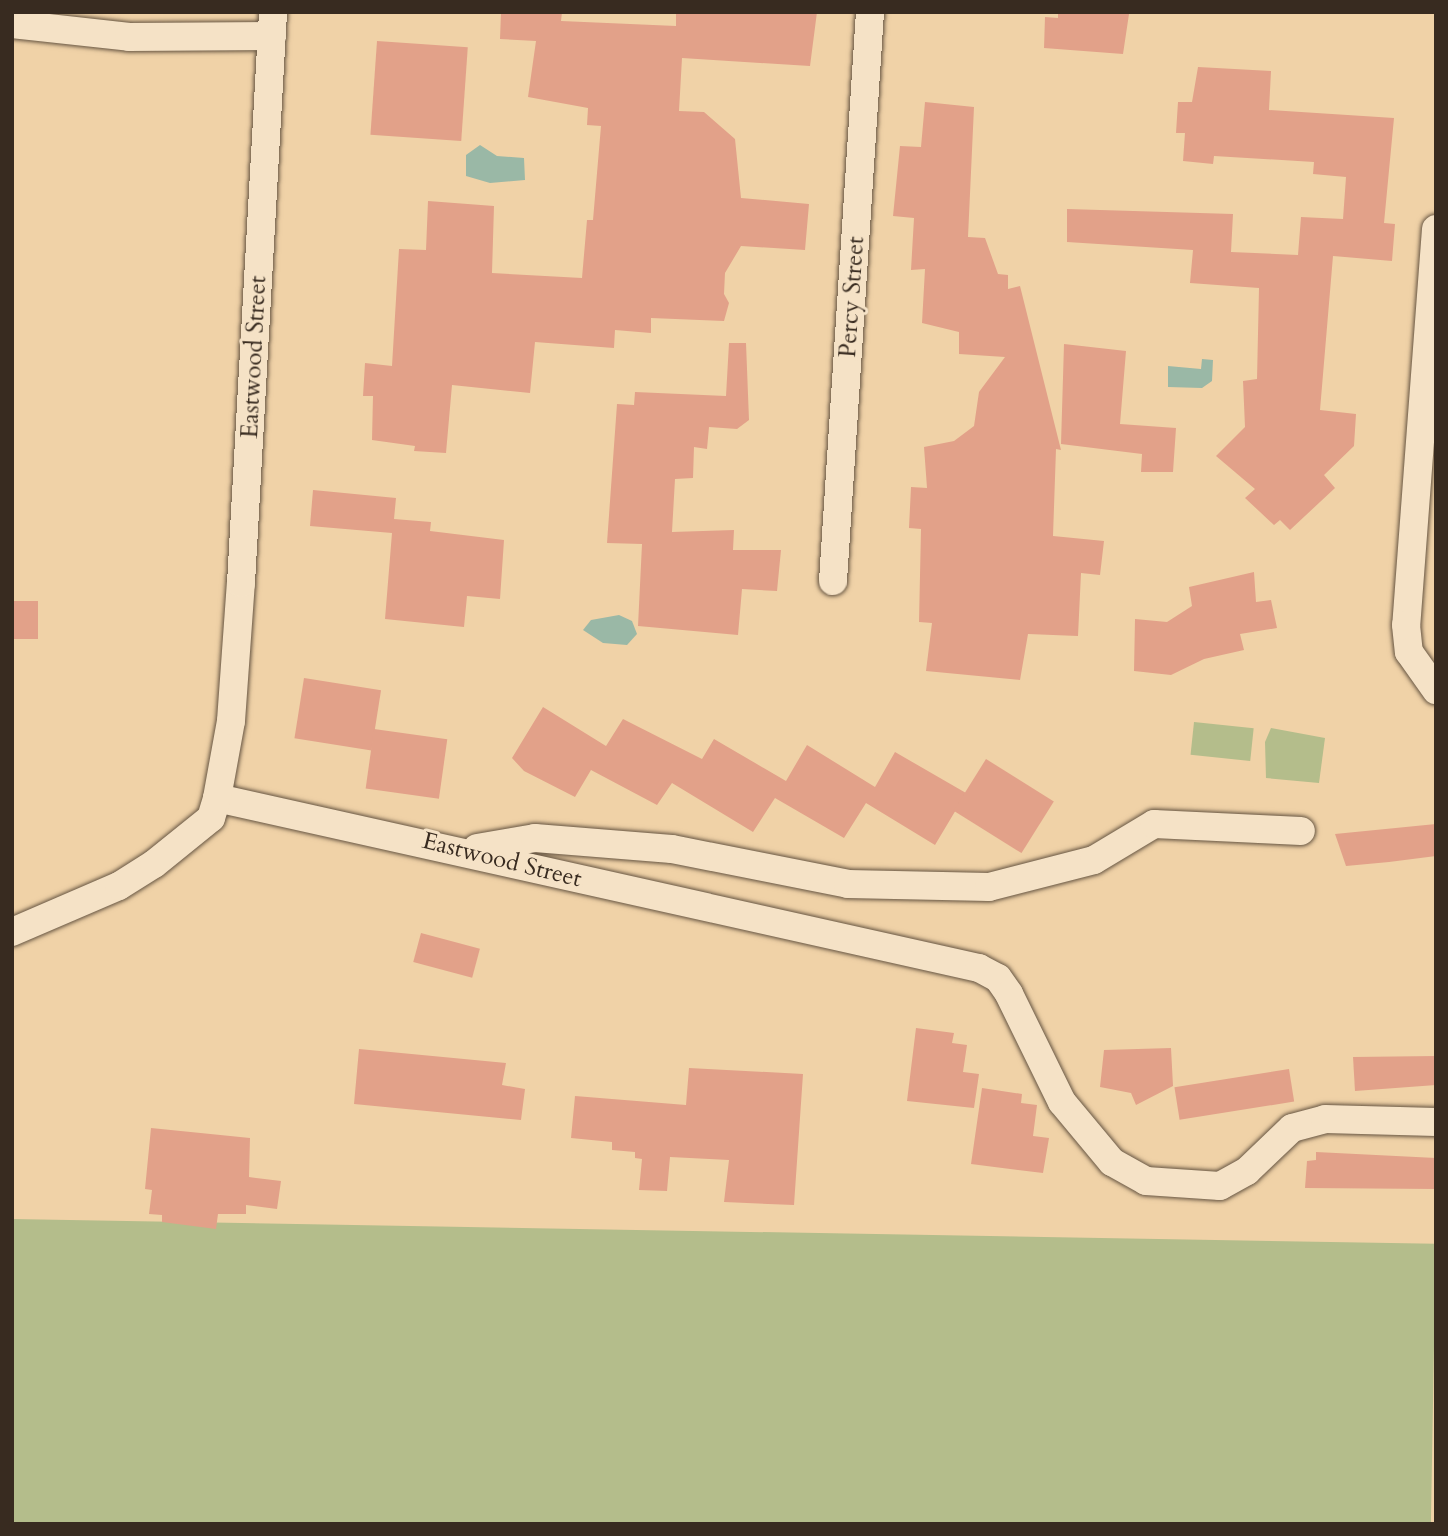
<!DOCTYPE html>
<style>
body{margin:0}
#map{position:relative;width:1448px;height:1536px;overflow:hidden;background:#f0d2a7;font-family:Cardo,serif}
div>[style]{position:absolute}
.green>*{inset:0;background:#b4bd8b;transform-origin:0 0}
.water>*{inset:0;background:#9ab8a6}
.building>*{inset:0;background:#e2a189;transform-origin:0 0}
.roads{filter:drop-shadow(0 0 2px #665542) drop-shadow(0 0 2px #665542)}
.minor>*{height:28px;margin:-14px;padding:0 14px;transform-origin:14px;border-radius:14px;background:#f5e2c6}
span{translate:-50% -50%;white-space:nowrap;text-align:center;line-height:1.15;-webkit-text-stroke:6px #f5e2c6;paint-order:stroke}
.street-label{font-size:24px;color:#382b20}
.frame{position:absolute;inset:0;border:14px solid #382b20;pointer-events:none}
</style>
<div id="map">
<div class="green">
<i style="left:1194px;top:722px;width:60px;height:33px;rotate:6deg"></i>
<i style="clip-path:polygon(1271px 728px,1325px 738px,1319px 783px,1266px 778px,1265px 742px)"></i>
<i style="left:12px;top:1219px;width:1424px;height:305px;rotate:1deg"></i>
</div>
<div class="water">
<i style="clip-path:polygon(480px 145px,497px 156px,524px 158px,525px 180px,490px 183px,466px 176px,466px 155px)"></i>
<i style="clip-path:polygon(1202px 359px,1213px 360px,1212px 381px,1202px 388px,1168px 387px,1168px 366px,1201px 369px)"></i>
<i style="clip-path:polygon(619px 615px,632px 621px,637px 634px,627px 645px,603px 643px,583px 630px,591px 620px)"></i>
</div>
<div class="building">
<i style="clip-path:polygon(501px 12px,562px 12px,561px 21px,676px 26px,676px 12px,817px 12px,810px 66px,682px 58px,679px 111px,704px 112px,735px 139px,741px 198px,809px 204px,805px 250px,741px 246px,725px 273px,724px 294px,729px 303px,724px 321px,651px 318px,651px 333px,615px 330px,614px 348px,535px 342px,530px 393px,452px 385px,446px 453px,414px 451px,415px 446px,372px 440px,373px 396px,363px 396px,365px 363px,392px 366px,399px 249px,426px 250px,428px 201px,494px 206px,492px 273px,582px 278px,587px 220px,593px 220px,601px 126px,587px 125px,588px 108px,528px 97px,536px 41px,500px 39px)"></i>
<i style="clip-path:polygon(1058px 12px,1129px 14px,1123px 54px,1044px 48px,1045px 17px,1058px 18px)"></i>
<i style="left:377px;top:41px;width:91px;height:94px;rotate:4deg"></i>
<i style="clip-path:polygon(1198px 67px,1271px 71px,1269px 110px,1394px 118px,1384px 223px,1395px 224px,1392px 261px,1333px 256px,1320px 410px,1356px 414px,1354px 446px,1324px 475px,1335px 488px,1290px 530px,1280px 520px,1274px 525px,1245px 498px,1255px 489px,1216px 456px,1245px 427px,1243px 381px,1257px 379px,1259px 288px,1190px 283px,1193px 250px,1067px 242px,1067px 209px,1233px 214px,1231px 252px,1298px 255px,1301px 217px,1343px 219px,1346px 177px,1313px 174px,1314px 162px,1214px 156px,1213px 164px,1183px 161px,1185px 133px,1176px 133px,1178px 102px,1192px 102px)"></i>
<i style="clip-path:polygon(925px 102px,974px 107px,968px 237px,985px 238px,998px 274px,1008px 275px,1008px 289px,1020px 286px,1061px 450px,1056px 449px,1053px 536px,1104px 541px,1100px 575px,1081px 573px,1078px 636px,1028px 634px,1020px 680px,926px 671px,932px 623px,919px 622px,921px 529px,909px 528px,911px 487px,927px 488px,924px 447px,954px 441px,974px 426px,979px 392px,1005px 357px,959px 354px,959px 332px,922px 323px,925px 269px,911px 270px,914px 218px,893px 216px,900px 146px,921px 147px)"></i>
<i style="clip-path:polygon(729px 343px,746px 343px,749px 420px,737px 429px,709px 427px,707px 449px,694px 447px,693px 478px,675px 479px,672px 532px,734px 530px,733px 550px,781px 550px,777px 591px,742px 589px,738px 635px,638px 626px,642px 544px,607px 543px,617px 404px,634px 405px,635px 392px,726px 396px)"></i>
<i style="clip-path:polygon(1064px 344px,1126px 351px,1120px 424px,1176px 428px,1173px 472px,1141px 472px,1142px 454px,1061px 444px)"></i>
<i style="clip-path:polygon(313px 490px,396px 498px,394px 519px,431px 522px,430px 531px,504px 540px,500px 599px,467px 596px,464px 627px,385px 619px,392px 533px,310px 526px)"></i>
<i style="clip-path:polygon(1254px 572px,1256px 602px,1271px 600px,1277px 628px,1240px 634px,1244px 650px,1204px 659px,1171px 675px,1134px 671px,1135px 619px,1167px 622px,1192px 606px,1189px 587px)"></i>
<i style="left:12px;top:601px;width:26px;height:38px"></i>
<i style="left:304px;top:678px;width:78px;height:61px;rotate:9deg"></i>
<i style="clip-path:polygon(543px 707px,606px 746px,623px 719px,702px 759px,714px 739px,786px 781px,807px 745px,875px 787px,895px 752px,966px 793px,935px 845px,866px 803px,844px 838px,775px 798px,753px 832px,672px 783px,657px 805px,591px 770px,575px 797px,524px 771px,512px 758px)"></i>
<i style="left:374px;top:729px;width:74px;height:60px;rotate:8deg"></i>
<i style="left:986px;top:759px;width:80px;height:61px;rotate:32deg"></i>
<i style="clip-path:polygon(1436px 824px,1436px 856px,1389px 862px,1346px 866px,1335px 834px)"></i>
<i style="left:421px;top:933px;width:61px;height:30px;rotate:15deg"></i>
<i style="clip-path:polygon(916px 1028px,954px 1033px,952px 1043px,967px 1045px,963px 1072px,979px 1074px,974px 1108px,907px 1101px)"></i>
<i style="clip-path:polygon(1171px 1048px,1173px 1086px,1136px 1105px,1131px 1093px,1100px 1087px,1104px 1050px)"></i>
<i style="clip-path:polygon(359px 1049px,506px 1063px,502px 1085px,525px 1089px,521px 1120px,354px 1104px)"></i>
<i style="clip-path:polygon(1436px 1056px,1436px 1085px,1355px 1091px,1353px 1057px)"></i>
<i style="clip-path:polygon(689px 1068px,803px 1074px,794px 1205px,724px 1202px,729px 1160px,670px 1157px,667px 1191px,639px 1190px,642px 1159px,635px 1158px,635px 1152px,612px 1150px,612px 1142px,571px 1138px,575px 1096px,686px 1105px)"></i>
<i style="left:1289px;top:1069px;width:33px;height:116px;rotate:81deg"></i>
<i style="clip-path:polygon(982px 1088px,1022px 1094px,1021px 1103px,1037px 1105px,1033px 1136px,1049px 1138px,1043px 1173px,971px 1164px)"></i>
<i style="clip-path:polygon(151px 1128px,250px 1138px,249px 1177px,281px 1181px,277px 1209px,246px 1205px,246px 1214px,218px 1214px,216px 1229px,162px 1222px,162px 1215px,149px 1214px,152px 1190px,145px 1189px)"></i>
<i style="clip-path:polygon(1316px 1152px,1436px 1158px,1436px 1189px,1305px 1188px,1307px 1161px,1316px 1160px)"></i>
</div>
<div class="roads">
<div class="minor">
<i style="left:12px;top:24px;width:118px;rotate:6.3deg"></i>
<i style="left:129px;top:37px;width:143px;rotate:-0.4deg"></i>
<i style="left:1436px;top:229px;width:397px;rotate:94.3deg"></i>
<i style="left:1406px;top:625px;width:27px;rotate:84deg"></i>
<i style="left:1409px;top:652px;width:47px;rotate:54.6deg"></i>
<i style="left:833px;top:581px;width:570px;rotate:-86.28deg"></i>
<i style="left:217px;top:798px;width:781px;rotate:12.58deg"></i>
<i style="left:979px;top:968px;width:21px;rotate:28deg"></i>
<i style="left:998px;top:978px;width:19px;rotate:55deg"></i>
<i style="left:1009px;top:994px;width:120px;rotate:63.9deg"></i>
<i style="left:1062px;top:1102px;width:78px;rotate:50.2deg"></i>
<i style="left:1112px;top:1162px;width:39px;rotate:29deg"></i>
<i style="left:1146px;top:1181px;width:74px;rotate:3.9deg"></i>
<i style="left:1220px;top:1186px;width:31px;rotate:-29deg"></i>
<i style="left:1247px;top:1171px;width:62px;rotate:-43.7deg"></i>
<i style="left:1292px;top:1128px;width:34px;rotate:-15deg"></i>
<i style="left:1325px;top:1119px;width:111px;rotate:1.5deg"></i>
<i style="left:477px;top:848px;width:59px;rotate:-9.8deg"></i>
<i style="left:535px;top:838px;width:137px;rotate:4.6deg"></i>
<i style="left:672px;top:849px;width:179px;rotate:11.2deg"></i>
<i style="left:848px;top:884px;width:141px;rotate:1.2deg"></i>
<i style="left:989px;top:887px;width:108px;rotate:-14.4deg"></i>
<i style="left:1094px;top:860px;width:70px;rotate:-31deg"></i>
<i style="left:1154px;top:824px;width:147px;rotate:2.7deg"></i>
<i style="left:12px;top:932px;width:116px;rotate:-23.3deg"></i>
<i style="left:119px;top:886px;width:41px;rotate:-32.2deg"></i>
<i style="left:154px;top:864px;width:73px;rotate:-38.9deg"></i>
<i style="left:211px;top:818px;width:21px;rotate:-73deg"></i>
<i style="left:217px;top:798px;width:78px;rotate:-79.7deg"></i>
<i style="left:231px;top:721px;width:138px;rotate:-85.9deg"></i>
<i style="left:241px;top:583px;width:572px;rotate:-86.79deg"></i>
</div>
</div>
<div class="street-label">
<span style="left:852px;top:297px;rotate:-86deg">Percy Street</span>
<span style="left:254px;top:357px;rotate:-87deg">Eastwood Street</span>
<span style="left:502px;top:860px;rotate:14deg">Eastwood Street</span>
</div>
<div class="frame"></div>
</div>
